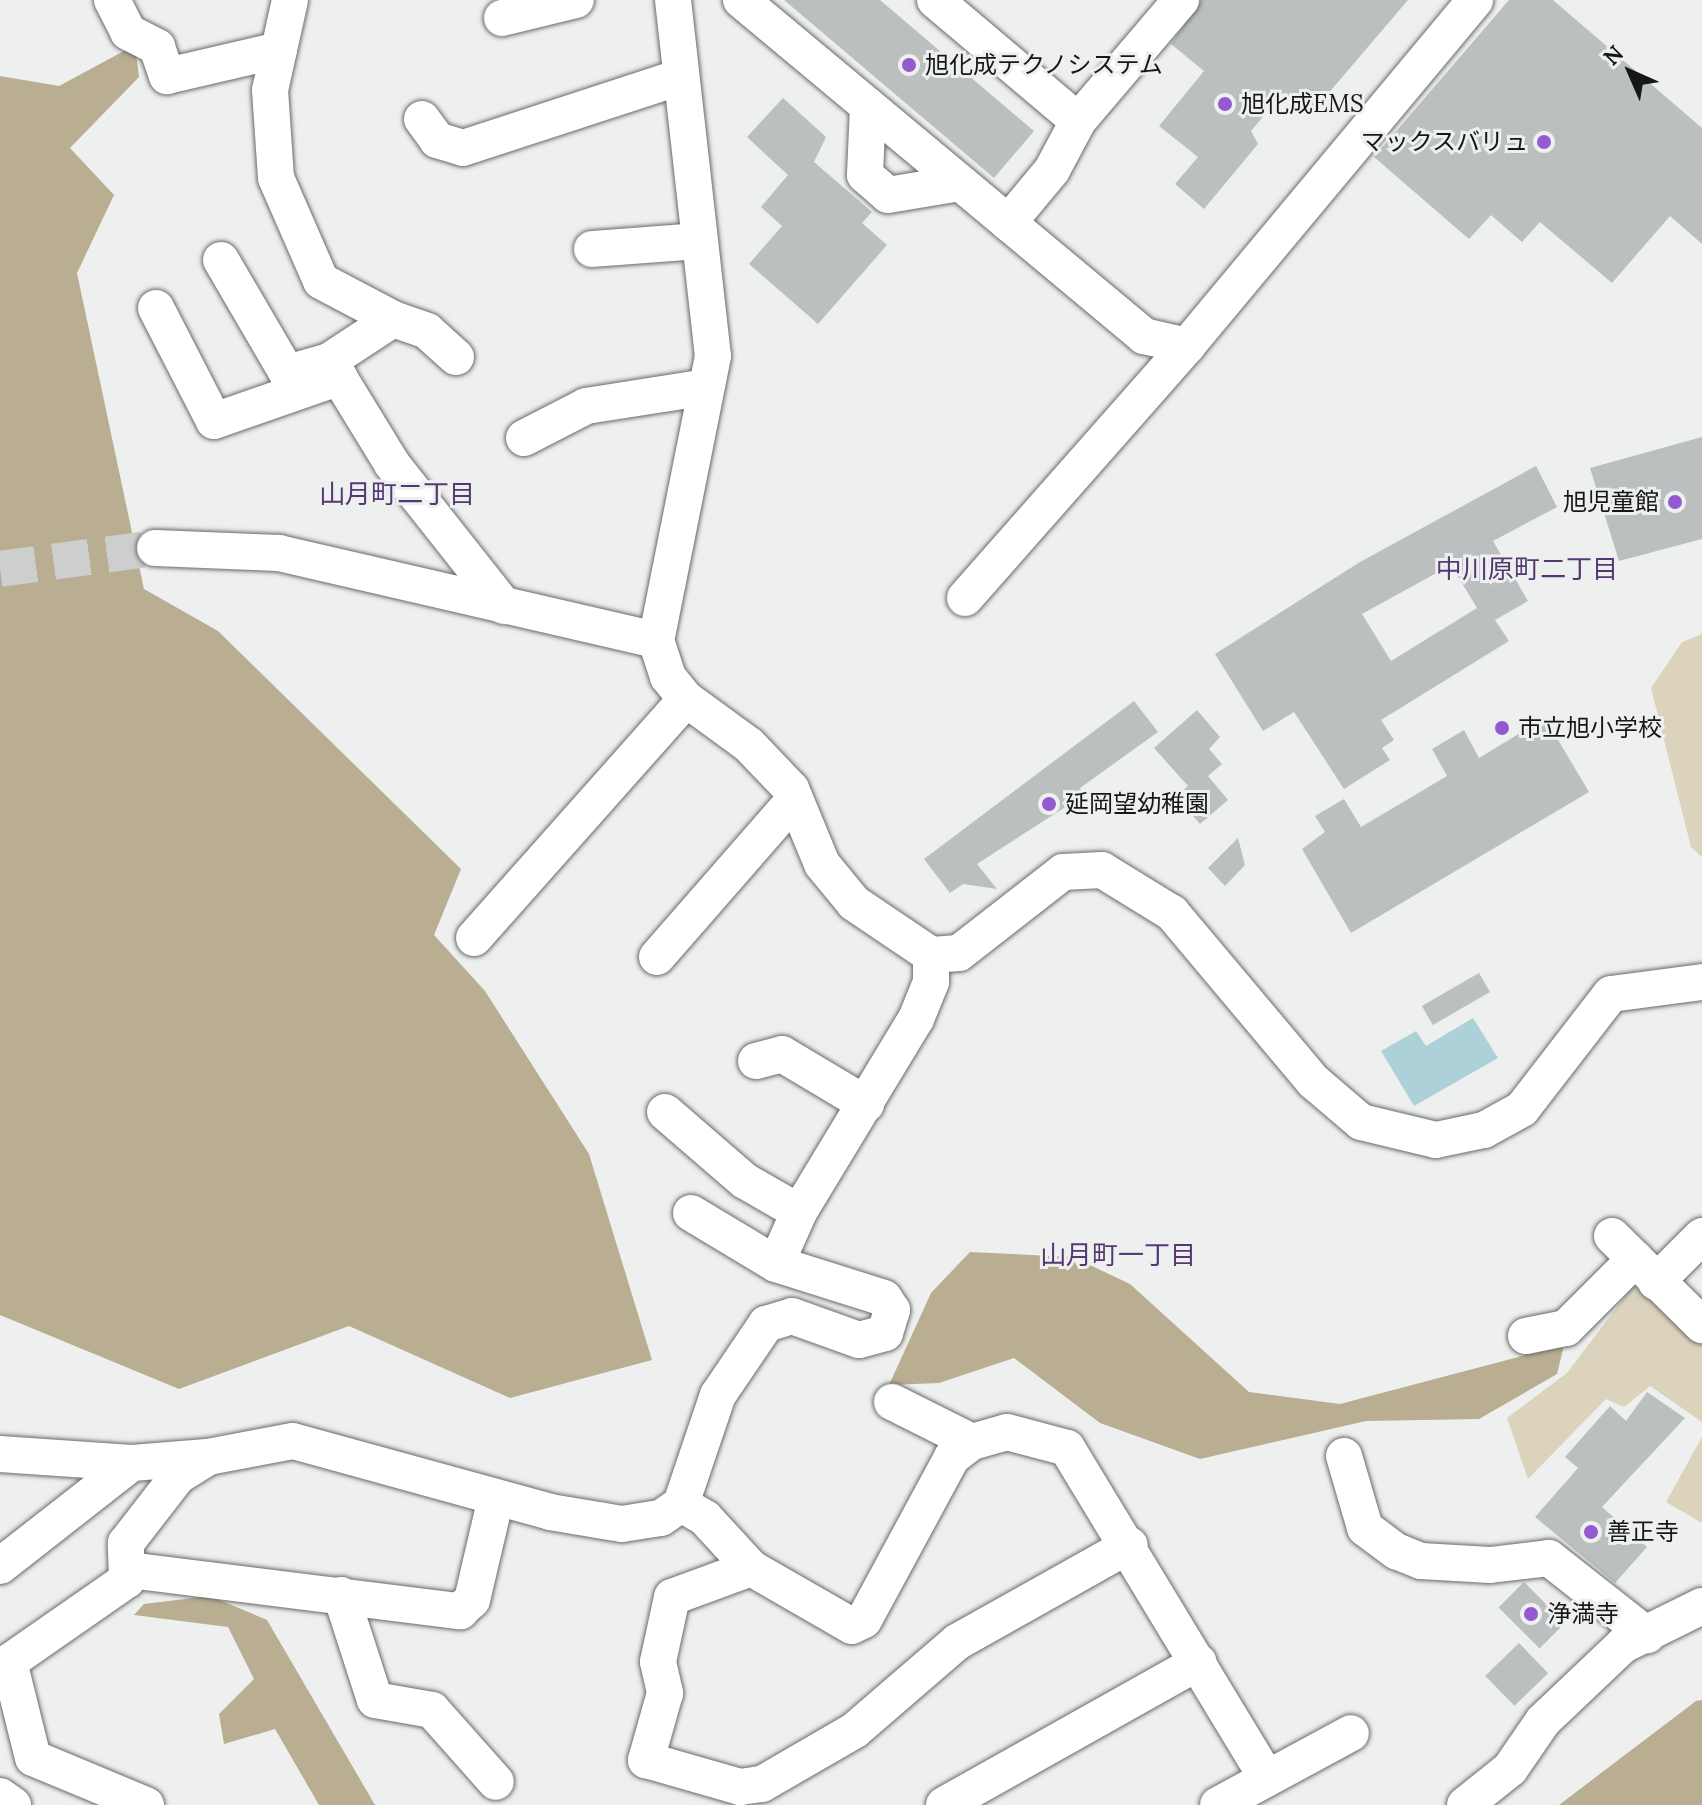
<!DOCTYPE html>
<meta charset="utf-8">
<style>
body{margin:0}
#map{position:relative;width:1702px;height:1805px;overflow:hidden;background:#edf0ee;font-family:Lora,"Noto Sans JP",serif}
div>[style]{position:absolute}
.green>*{inset:0;background:#dbd3bc}
.forest>*{inset:0;background:#b9ae92}
.water>*{inset:0;background:#acd1d9}
.building>*{inset:0;background:#bcbfbf;transform-origin:0 0}
.minor-tunnel>*{height:36px;margin-top:-18px;transform-origin:0;background:repeating-linear-gradient(90deg,#cdcfce 0 36px,transparent 0 54px)}
.roads{filter:drop-shadow(0 0 2px #696b69) drop-shadow(0 0 2px #696b69)}
.minor>*{height:36px;margin:-18px;padding:0 18px;transform-origin:18px;border-radius:18px;background:#fff}
.dots>*{width:22px;height:22px;translate:-50% -50%;box-sizing:border-box;border:4px solid #edf0ee;border-radius:50%}
span{translate:-50% -50%;white-space:nowrap;text-align:center;line-height:1.15;-webkit-text-stroke:6px #edf0ee;paint-order:stroke}
.poi-label{font-size:24px;color:#161717}
.left{translate:0 -50%;text-align:left}
.right{translate:-100% -50%;text-align:right}
.neighbourhood-label{font-size:26px;color:#553873}
.north{position:absolute;left:1590px;top:32px;width:80px;height:80px;-webkit-text-stroke:6px #edf0ee;paint-order:stroke;rotate:315deg;font-size:22px;font-weight:700;line-height:32px;text-align:center;color:#161717}
.north::after{content:'';display:block;margin:auto;width:28px;height:36px;background:#161717;clip-path:polygon(50% 0,100% 100%,50% 72%,0 100%)}
</style>
<div id="map">
<div class="green">
<i style="clip-path:polygon(1702px 634px,1702px 857px,1691px 847px,1651px 688px,1682px 642px)"></i>
<i style="clip-path:polygon(1633px 1286px,1702px 1345px,1702px 1422px,1650px 1386px,1624px 1407px,1606px 1399px,1528px 1479px,1507px 1418px,1567px 1373px)"></i>
<i style="clip-path:polygon(1702px 1437px,1702px 1523px,1666px 1502px)"></i>
</div>
<div class="forest">
<i style="clip-path:polygon(135px 45px,139px 77px,70px 148px,114px 195px,77px 273px,144px 589px,218px 631px,461px 869px,434px 935px,485px 991px,589px 1154px,652px 1360px,510px 1398px,349px 1326px,179px 1389px,0 1315px,0 76px,59px 86px)"></i>
<i style="clip-path:polygon(970px 1252px,1073px 1257px,1130px 1284px,1249px 1392px,1340px 1404px,1564px 1345px,1557px 1374px,1479px 1419px,1366px 1421px,1200px 1459px,1100px 1423px,1014px 1358px,939px 1383px,889px 1385px,931px 1293px)"></i>
<i style="clip-path:polygon(210px 1596px,267px 1620px,375px 1805px,319px 1805px,275px 1729px,224px 1744px,219px 1714px,254px 1679px,228px 1627px,134px 1615px,144px 1604px)"></i>
<i style="clip-path:polygon(1702px 1700px,1702px 1805px,1559px 1805px,1696px 1701px)"></i>
</div>
<div class="water">
<i style="clip-path:polygon(1473px 1018px,1498px 1058px,1414px 1106px,1381px 1051px,1416px 1031px,1426px 1046px)"></i>
</div>
<div class="building">
<i style="clip-path:polygon(784px 0,880px 0,1034px 131px,994px 178px)"></i>
<i style="clip-path:polygon(1201px 0,1408px 0,1309px 116px,1283px 93px,1251px 131px,1258px 144px,1204px 209px,1175px 184px,1198px 157px,1159px 126px,1204px 71px,1171px 44px)"></i>
<i style="clip-path:polygon(1509px 0,1553px 0,1702px 128px,1702px 244px,1670px 216px,1612px 283px,1540px 222px,1522px 242px,1491px 215px,1469px 239px,1374px 157px)"></i>
<i style="clip-path:polygon(783px 98px,826px 137px,814px 162px,872px 212px,862px 223px,887px 245px,818px 324px,749px 264px,782px 226px,761px 207px,788px 175px,747px 137px)"></i>
<i style="clip-path:polygon(1702px 437px,1702px 539px,1619px 561px,1590px 468px)"></i>
<i style="clip-path:polygon(evenodd,1536px 466px,1557px 507px,1493px 541px,1528px 601px,1495px 620px,1509px 641px,1381px 720px,1394px 740px,1382px 748px,1390px 760px,1344px 789px,1294px 712px,1263px 731px,1215px 654px,1360px 562px,1536px 466px,1451px 565px,1477px 608px,1391px 661px,1362px 614px,1451px 565px)"></i>
<i style="clip-path:polygon(1134px 701px,1158px 732px,1080px 788px,1084px 795px,977px 864px,997px 889px,963px 884px,950px 893px,924px 859px)"></i>
<i style="clip-path:polygon(1197px 710px,1220px 737px,1209px 749px,1222px 764px,1208px 776px,1228px 800px,1200px 824px,1176px 796px,1188px 786px,1154px 748px)"></i>
<i style="clip-path:polygon(1545px 718px,1589px 792px,1351px 933px,1302px 849px,1325px 832px,1315px 816px,1344px 799px,1361px 827px,1447px 776px,1432px 749px,1464px 730px,1479px 758px)"></i>
<i style="clip-path:polygon(1238px 838px,1245px 865px,1225px 886px,1208px 868px)"></i>
<i style="left:1479px;top:973px;width:22px;height:66px;rotate:60deg"></i>
<i style="clip-path:polygon(1647px 1392px,1685px 1418px,1602px 1507px,1647px 1547px,1615px 1583px,1535px 1517px,1578px 1468px,1565px 1457px,1610px 1406px,1626px 1421px)"></i>
<i style="left:1524px;top:1582px;width:58px;height:36px;rotate:45deg"></i>
<i style="left:1519px;top:1643px;width:42px;height:47px;rotate:46deg"></i>
</div>
<div class="minor-tunnel">
<i style="left:0;top:569px;width:156px;rotate:-7.7deg"></i>
</div>
<div class="roads">
<div class="minor">
<i style="left:112px;top:0;width:36px;rotate:63deg"></i>
<i style="left:128px;top:32px;width:33px;rotate:27deg"></i>
<i style="left:157px;top:47px;width:31px;rotate:71deg"></i>
<i style="left:167px;top:76px;width:115px;rotate:-13.1deg"></i>
<i style="left:290px;top:0;width:92px;rotate:102.5deg"></i>
<i style="left:270px;top:90px;width:88px;rotate:86.1deg"></i>
<i style="left:276px;top:178px;width:112px;rotate:66.4deg"></i>
<i style="left:321px;top:281px;width:81px;rotate:27.8deg"></i>
<i style="left:393px;top:319px;width:77px;rotate:146.7deg"></i>
<i style="left:329px;top:361px;width:121px;rotate:58.5deg"></i>
<i style="left:392px;top:464px;width:181px;rotate:51.7deg"></i>
<i style="left:673px;top:0;width:358px;rotate:83.6deg"></i>
<i style="left:713px;top:356px;width:290px;rotate:101.3deg"></i>
<i style="left:656px;top:640px;width:39px;rotate:72deg"></i>
<i style="left:668px;top:677px;width:28px;rotate:51deg"></i>
<i style="left:686px;top:699px;width:78px;rotate:36.1deg"></i>
<i style="left:749px;top:745px;width:61px;rotate:46.3deg"></i>
<i style="left:791px;top:789px;width:81px;rotate:67.5deg"></i>
<i style="left:822px;top:864px;width:50px;rotate:50.6deg"></i>
<i style="left:854px;top:903px;width:93px;rotate:34deg"></i>
<i style="left:931px;top:955px;width:28px;rotate:-4deg"></i>
<i style="left:959px;top:953px;width:132px;rotate:-37.9deg"></i>
<i style="left:1063px;top:872px;width:39px;rotate:-3deg"></i>
<i style="left:1102px;top:870px;width:82px;rotate:31.6deg"></i>
<i style="left:1172px;top:913px;width:219px;rotate:50deg"></i>
<i style="left:1313px;top:1081px;width:63px;rotate:40.5deg"></i>
<i style="left:1361px;top:1122px;width:77px;rotate:13.5deg"></i>
<i style="left:1436px;top:1140px;width:49px;rotate:-11.8deg"></i>
<i style="left:1484px;top:1130px;width:43px;rotate:-28.9deg"></i>
<i style="left:1522px;top:1109px;width:145px;rotate:-52.3deg"></i>
<i style="left:1611px;top:994px;width:92px;rotate:-7.5deg"></i>
<i style="left:741px;top:0;width:525px;rotate:39.82deg"></i>
<i style="left:1144px;top:336px;width:44px;rotate:13.1deg"></i>
<i style="left:1187px;top:346px;width:450px;rotate:-50.2deg"></i>
<i style="left:935px;top:0;width:187px;rotate:40.2deg"></i>
<i style="left:1078px;top:121px;width:159px;rotate:-49.6deg"></i>
<i style="left:502px;top:18px;width:76px;rotate:-13.7deg"></i>
<i style="left:868px;top:106px;width:69px;rotate:92.5deg"></i>
<i style="left:865px;top:175px;width:30px;rotate:41deg"></i>
<i style="left:888px;top:195px;width:73px;rotate:-9.5deg"></i>
<i style="left:422px;top:119px;width:26px;rotate:54deg"></i>
<i style="left:437px;top:140px;width:27px;rotate:17deg"></i>
<i style="left:463px;top:148px;width:225px;rotate:-18.1deg"></i>
<i style="left:1008px;top:223px;width:69px;rotate:-50.3deg"></i>
<i style="left:1052px;top:170px;width:55px;rotate:-62deg"></i>
<i style="left:592px;top:249px;width:106px;rotate:-4.3deg"></i>
<i style="left:221px;top:260px;width:131px;rotate:59.7deg"></i>
<i style="left:287px;top:373px;width:44px;rotate:-15.9deg"></i>
<i style="left:156px;top:308px;width:127px;rotate:62.8deg"></i>
<i style="left:214px;top:421px;width:133px;rotate:-19.2deg"></i>
<i style="left:393px;top:319px;width:36px;rotate:19deg"></i>
<i style="left:427px;top:331px;width:39px;rotate:42deg"></i>
<i style="left:524px;top:438px;width:70px;rotate:-27.3deg"></i>
<i style="left:586px;top:406px;width:122px;rotate:-8.9deg"></i>
<i style="left:155px;top:548px;width:124px;rotate:2.3deg"></i>
<i style="left:279px;top:553px;width:387px;rotate:13deg"></i>
<i style="left:965px;top:598px;width:336px;rotate:-48.6deg"></i>
<i style="left:474px;top:938px;width:319px;rotate:-48.4deg"></i>
<i style="left:657px;top:957px;width:210px;rotate:-48.9deg"></i>
<i style="left:756px;top:1061px;width:27px;rotate:-15deg"></i>
<i style="left:782px;top:1054px;width:98px;rotate:30.8deg"></i>
<i style="left:665px;top:1112px;width:106px;rotate:40.8deg"></i>
<i style="left:745px;top:1181px;width:62px;rotate:29.9deg"></i>
<i style="left:691px;top:1213px;width:99px;rotate:31deg"></i>
<i style="left:1612px;top:1236px;width:127px;rotate:44.7deg"></i>
<i style="left:1656px;top:1282px;width:65px;rotate:-45deg"></i>
<i style="left:1526px;top:1336px;width:41px;rotate:-11.3deg"></i>
<i style="left:1566px;top:1328px;width:98px;rotate:-45deg"></i>
<i style="left:892px;top:1402px;width:89px;rotate:26.6deg"></i>
<i style="left:0;top:1454px;width:132px;rotate:3.9deg"></i>
<i style="left:1344px;top:1456px;width:75px;rotate:73.7deg"></i>
<i style="left:1365px;top:1528px;width:39px;rotate:37deg"></i>
<i style="left:1396px;top:1551px;width:27px;rotate:22deg"></i>
<i style="left:1421px;top:1561px;width:69px;rotate:3.3deg"></i>
<i style="left:1490px;top:1565px;width:59px;rotate:-6.8deg"></i>
<i style="left:1549px;top:1558px;width:125px;rotate:38.2deg"></i>
<i style="left:681px;top:1504px;width:28px;rotate:30deg"></i>
<i style="left:705px;top:1518px;width:68px;rotate:47.4deg"></i>
<i style="left:751px;top:1568px;width:116px;rotate:29.9deg"></i>
<i style="left:852px;top:1626px;width:13px;rotate:-27deg"></i>
<i style="left:864px;top:1620px;width:185px;rotate:-61.6deg"></i>
<i style="left:952px;top:1457px;width:25px;rotate:-37deg"></i>
<i style="left:972px;top:1442px;width:36px;rotate:-16deg"></i>
<i style="left:1007px;top:1432px;width:62px;rotate:14.9deg"></i>
<i style="left:1067px;top:1448px;width:386px;rotate:58.8deg"></i>
<i style="left:0;top:1566px;width:167px;rotate:-38deg"></i>
<i style="left:132px;top:1463px;width:75px;rotate:-4.6deg"></i>
<i style="left:751px;top:1568px;width:84px;rotate:159.8deg"></i>
<i style="left:672px;top:1597px;width:66px;rotate:102.2deg"></i>
<i style="left:658px;top:1662px;width:32px;rotate:77deg"></i>
<i style="left:665px;top:1693px;width:70px;rotate:105.8deg"></i>
<i style="left:646px;top:1760px;width:98px;rotate:16deg"></i>
<i style="left:740px;top:1787px;width:22px;rotate:-8deg"></i>
<i style="left:762px;top:1784px;width:108px;rotate:-30.1deg"></i>
<i style="left:855px;top:1730px;width:135px;rotate:-40.8deg"></i>
<i style="left:957px;top:1642px;width:198px;rotate:-29.3deg"></i>
<i style="left:129px;top:1570px;width:334px;rotate:7.1deg"></i>
<i style="left:460px;top:1611px;width:16px;rotate:-43deg"></i>
<i style="left:472px;top:1600px;width:105px;rotate:-76.8deg"></i>
<i style="left:341px;top:1595px;width:110px;rotate:72.1deg"></i>
<i style="left:375px;top:1700px;width:58px;rotate:10deg"></i>
<i style="left:432px;top:1710px;width:96px;rotate:48.4deg"></i>
<i style="left:0;top:1796px;width:16px;rotate:35deg"></i>
<i style="left:146px;top:1805px;width:122px;rotate:-157.4deg"></i>
<i style="left:33px;top:1758px;width:99px;rotate:-104deg"></i>
<i style="left:9px;top:1662px;width:144px;rotate:-34.8deg"></i>
<i style="left:127px;top:1580px;width:37px;rotate:-92deg"></i>
<i style="left:126px;top:1543px;width:85px;rotate:-52.2deg"></i>
<i style="left:178px;top:1476px;width:36px;rotate:-32deg"></i>
<i style="left:208px;top:1457px;width:86px;rotate:-10.7deg"></i>
<i style="left:293px;top:1441px;width:267px;rotate:15.4deg"></i>
<i style="left:550px;top:1512px;width:73px;rotate:9.5deg"></i>
<i style="left:622px;top:1524px;width:39px;rotate:-9deg"></i>
<i style="left:661px;top:1518px;width:24px;rotate:-35deg"></i>
<i style="left:681px;top:1504px;width:115px;rotate:-71.3deg"></i>
<i style="left:718px;top:1395px;width:86px;rotate:-55.9deg"></i>
<i style="left:766px;top:1324px;width:27px;rotate:-17deg"></i>
<i style="left:792px;top:1316px;width:71px;rotate:19.7deg"></i>
<i style="left:859px;top:1340px;width:27px;rotate:-15deg"></i>
<i style="left:885px;top:1333px;width:24px;rotate:-73deg"></i>
<i style="left:892px;top:1310px;width:14px;rotate:-124deg"></i>
<i style="left:884px;top:1298px;width:113px;rotate:-162.5deg"></i>
<i style="left:776px;top:1264px;width:57px;rotate:-66.1deg"></i>
<i style="left:799px;top:1212px;width:226px;rotate:-58.8deg"></i>
<i style="left:916px;top:1019px;width:40px;rotate:-68deg"></i>
<i style="left:931px;top:982px;width:27px;rotate:-90deg"></i>
<i style="left:944px;top:1805px;width:292px;rotate:-29.3deg"></i>
<i style="left:1218px;top:1805px;width:151px;rotate:-28.4deg"></i>
<i style="left:1465px;top:1805px;width:58px;rotate:-38.7deg"></i>
<i style="left:1510px;top:1769px;width:58px;rotate:-55.5deg"></i>
<i style="left:1543px;top:1721px;width:110px;rotate:-43.5deg"></i>
<i style="left:1623px;top:1645px;width:88px;rotate:-26.3deg"></i>
</div>
</div>
<div class="dots">
<i style="left:909px;top:65px;background:#955ad1"></i>
<i style="left:1225px;top:104px;background:#955ad1"></i>
<i style="left:1544px;top:142px;background:#955ad1"></i>
<i style="left:1675px;top:502px;background:#955ad1"></i>
<i style="left:1502px;top:728px;background:#955ad1"></i>
<i style="left:1049px;top:804px;background:#955ad1"></i>
<i style="left:1591px;top:1532px;background:#955ad1"></i>
<i style="left:1531px;top:1614px;background:#955ad1"></i>
</div>
<div class="poi-label">
<span class="left" style="left:925px;top:65px">旭化成テクノシステム</span>
<span class="left" style="left:1241px;top:104px">旭化成EMS</span>
<span class="right" style="left:1528px;top:142px">マックスバリュ</span>
<span class="right" style="left:1659px;top:502px">旭児童館</span>
<span class="left" style="left:1518px;top:728px">市立旭小学校</span>
<span class="left" style="left:1065px;top:804px">延岡望幼稚園</span>
<span class="left" style="left:1607px;top:1532px">善正寺</span>
<span class="left" style="left:1547px;top:1614px">浄満寺</span>
</div>
<div class="neighbourhood-label">
<span style="left:397px;top:494px">山月町二丁目</span>
<span style="left:1527px;top:569px">中川原町二丁目</span>
<span style="left:1118px;top:1255px">山月町一丁目</span>
</div>
<div class="north">N</div>
</div>
